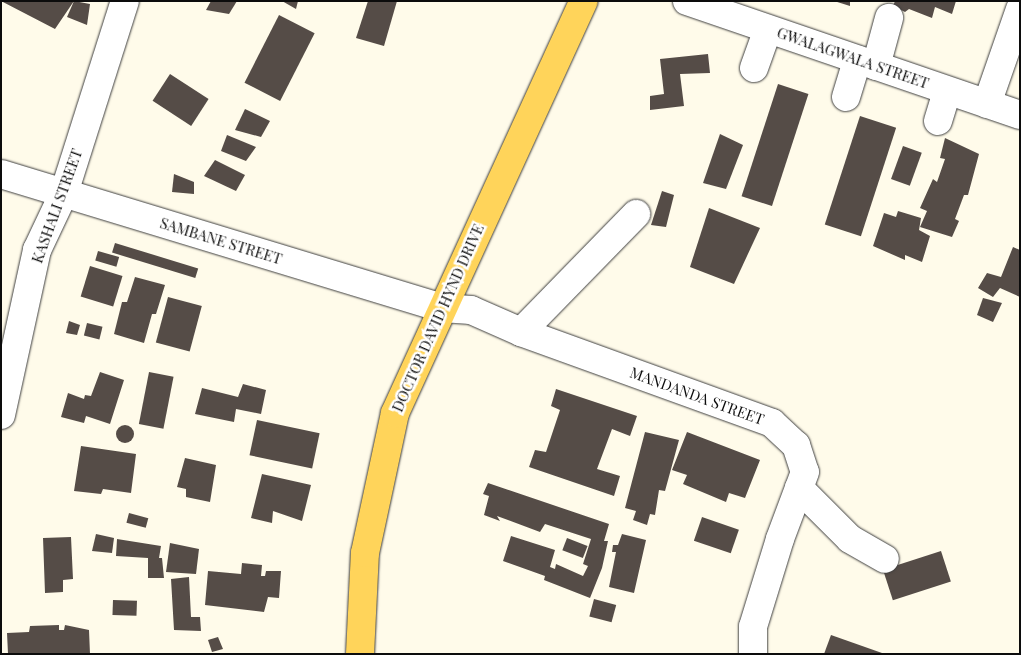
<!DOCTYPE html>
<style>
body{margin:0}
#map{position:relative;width:1021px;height:655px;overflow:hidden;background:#fffbea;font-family:"Playfair Display",serif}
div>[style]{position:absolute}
.building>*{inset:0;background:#554c47;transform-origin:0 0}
.round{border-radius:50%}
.roads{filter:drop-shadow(0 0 1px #3f3f3f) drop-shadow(0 0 1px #3f3f3f)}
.minor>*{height:28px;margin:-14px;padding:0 14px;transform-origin:14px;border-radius:14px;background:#fff}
.major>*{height:28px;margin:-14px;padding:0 14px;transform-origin:14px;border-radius:14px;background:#ffd45a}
span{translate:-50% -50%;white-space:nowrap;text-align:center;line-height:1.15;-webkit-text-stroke:5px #fff;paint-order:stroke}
.street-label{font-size:15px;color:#0c0c0c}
.frame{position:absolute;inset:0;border:2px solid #0c0c0c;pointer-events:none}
</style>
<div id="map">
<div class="building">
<i style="clip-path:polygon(1px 1px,74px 1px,90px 4px,87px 25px,67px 17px,74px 1px,55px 29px)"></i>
<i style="clip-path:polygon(211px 1px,237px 1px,229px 14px,206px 10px)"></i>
<i style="clip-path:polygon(282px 1px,298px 1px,296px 9px)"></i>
<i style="clip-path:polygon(368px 1px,397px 1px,384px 46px,356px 38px)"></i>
<i style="clip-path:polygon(834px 1px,850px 1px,850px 6px)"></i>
<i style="clip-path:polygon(895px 1px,956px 1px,952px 14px,935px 7px,932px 18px,909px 9px,905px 12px,893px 6px)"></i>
<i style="left:279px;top:15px;width:40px;height:76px;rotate:27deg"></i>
<i style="clip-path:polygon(708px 54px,710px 73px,680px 74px,684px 106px,650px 110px,650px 96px,664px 94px,660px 59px)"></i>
<i style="left:170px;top:74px;width:46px;height:32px;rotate:33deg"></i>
<i style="left:778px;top:84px;width:32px;height:118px;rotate:18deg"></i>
<i style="clip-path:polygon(245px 109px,270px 121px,261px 137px,235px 130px)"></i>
<i style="left:860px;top:116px;width:38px;height:114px;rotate:18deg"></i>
<i style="clip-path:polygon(720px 134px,743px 145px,726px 189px,703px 183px)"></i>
<i style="clip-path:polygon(227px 135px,256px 147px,246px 161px,221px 151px)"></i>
<i style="clip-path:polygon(945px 138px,979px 154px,968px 195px,964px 195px,955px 219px,959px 221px,952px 237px,920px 227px,927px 211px,920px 208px,933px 179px,937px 182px,945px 159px,940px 158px)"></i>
<i style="left:903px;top:146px;width:20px;height:35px;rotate:20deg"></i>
<i style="clip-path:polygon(215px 160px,245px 175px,236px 191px,204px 176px)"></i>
<i style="clip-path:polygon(174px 174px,194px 182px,194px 194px,172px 192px)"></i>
<i style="clip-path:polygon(662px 191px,674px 195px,666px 227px,651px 225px)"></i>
<i style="clip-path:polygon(709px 208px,760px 228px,734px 284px,690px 267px)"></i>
<i style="clip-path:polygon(898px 211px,921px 218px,919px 230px,930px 236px,922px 262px,905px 255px,905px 260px,873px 246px,884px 213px,896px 217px)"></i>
<i style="left:115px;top:243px;width:87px;height:10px;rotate:17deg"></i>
<i style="clip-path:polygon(1013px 247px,1020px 250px,1020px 297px,1000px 288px,993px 297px,978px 288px,987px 273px,1001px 277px)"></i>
<i style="left:98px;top:251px;width:22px;height:10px;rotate:16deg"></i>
<i style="left:90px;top:266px;width:34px;height:32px;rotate:17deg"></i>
<i style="clip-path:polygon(135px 277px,165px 285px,156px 314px,152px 314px,144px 343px,114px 334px,122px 302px,127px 302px)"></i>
<i style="left:168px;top:297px;width:35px;height:47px;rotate:15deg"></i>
<i style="clip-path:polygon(983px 298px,1002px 303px,993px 322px,977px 315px)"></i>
<i style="clip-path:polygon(69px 321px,80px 325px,77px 335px,66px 333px)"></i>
<i style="left:87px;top:323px;width:16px;height:13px;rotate:14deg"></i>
<i style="clip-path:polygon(100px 372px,124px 380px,110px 424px,86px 416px,84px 423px,61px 417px,68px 393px,84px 399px,85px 395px,91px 396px)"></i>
<i style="left:149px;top:372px;width:25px;height:53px;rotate:11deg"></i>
<i style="clip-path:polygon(243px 384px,266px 390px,261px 414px,236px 409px,234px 422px,195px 414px,202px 388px,238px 397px)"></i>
<i style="clip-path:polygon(556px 389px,637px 416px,630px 436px,612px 429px,597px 469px,620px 476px,614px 496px,529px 467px,535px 450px,546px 452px,560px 410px,551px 406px)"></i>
<i style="left:257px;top:420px;width:64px;height:36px;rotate:12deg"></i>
<i class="round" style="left:116px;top:425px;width:18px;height:18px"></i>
<i style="clip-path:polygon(645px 432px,679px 440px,665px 491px,659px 490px,655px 515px,650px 514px,647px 525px,633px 520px,636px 511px,625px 508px)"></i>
<i style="clip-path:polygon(687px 432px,760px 460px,745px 498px,729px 493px,726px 502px,683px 484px,687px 475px,672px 470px)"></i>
<i style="clip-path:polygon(81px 446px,136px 454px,131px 493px,103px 489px,101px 494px,74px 491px)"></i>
<i style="clip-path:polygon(185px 458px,216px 465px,210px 502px,186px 497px,186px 489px,177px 487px)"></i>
<i style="clip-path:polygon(262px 474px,311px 485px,302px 521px,273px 511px,272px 523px,251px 518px)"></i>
<i style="clip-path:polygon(488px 483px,609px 524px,604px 541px,608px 541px,602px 568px,590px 598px,544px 580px,545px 576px,503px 561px,511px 536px,555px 550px,550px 567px,555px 569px,556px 564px,583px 576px,588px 566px,583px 564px,591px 539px,545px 524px,540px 532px,497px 516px,500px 521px,484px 515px,489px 496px,483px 494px)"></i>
<i style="left:129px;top:513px;width:20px;height:10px;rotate:15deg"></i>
<i style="left:702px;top:517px;width:39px;height:25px;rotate:19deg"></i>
<i style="clip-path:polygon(96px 534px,114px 538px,112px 553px,92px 551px)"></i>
<i style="clip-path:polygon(622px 534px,646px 540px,634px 593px,609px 587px,616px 552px,612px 552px,613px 545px,618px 545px)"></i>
<i style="clip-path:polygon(71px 537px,73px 579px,63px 580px,63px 592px,45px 593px,43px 538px)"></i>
<i style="left:567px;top:538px;width:22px;height:13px;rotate:21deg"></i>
<i style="clip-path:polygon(117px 539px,161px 546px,159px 558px,162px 558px,164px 578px,148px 578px,148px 558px,116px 556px)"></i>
<i style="clip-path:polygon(170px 543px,199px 549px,196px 574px,166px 572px)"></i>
<i style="left:941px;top:551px;width:32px;height:61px;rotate:72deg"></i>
<i style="clip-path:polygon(242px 563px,262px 565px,261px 576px,265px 576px,266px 571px,281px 571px,279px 598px,268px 597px,264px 612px,205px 605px,208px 571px,241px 574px)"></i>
<i style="clip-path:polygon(189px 577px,191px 617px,200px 617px,201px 631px,174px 630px,171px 579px)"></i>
<i style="left:594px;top:599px;width:23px;height:18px;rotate:15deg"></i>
<i style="left:113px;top:600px;width:24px;height:15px;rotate:2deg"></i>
<i style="clip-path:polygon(59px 625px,59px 630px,64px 630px,65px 625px,89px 630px,90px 654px,8px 654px,7px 633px,29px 632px,30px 626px)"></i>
<i style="clip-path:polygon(831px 635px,882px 653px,882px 654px,824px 654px)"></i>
<i style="clip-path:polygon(218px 637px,223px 649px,212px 652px,208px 640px)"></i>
</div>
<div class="roads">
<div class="minor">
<i style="left:687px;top:1px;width:352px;rotate:18.9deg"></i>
<i style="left:876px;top:66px;width:50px;rotate:-74.8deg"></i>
<i style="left:754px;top:68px;width:41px;rotate:-70.3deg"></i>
<i style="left:846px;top:97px;width:39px;rotate:-73deg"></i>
<i style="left:987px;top:104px;width:101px;rotate:-70.8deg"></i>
<i style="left:938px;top:121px;width:31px;rotate:-73deg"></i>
<i style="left:1px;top:174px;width:461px;rotate:16.9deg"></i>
<i style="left:442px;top:308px;width:29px;rotate:4deg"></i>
<i style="left:471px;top:310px;width:55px;rotate:23.7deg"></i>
<i style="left:521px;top:332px;width:267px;rotate:19.9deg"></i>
<i style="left:772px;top:423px;width:33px;rotate:43deg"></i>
<i style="left:796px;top:445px;width:28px;rotate:72deg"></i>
<i style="left:805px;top:472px;width:72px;rotate:110.5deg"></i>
<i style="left:780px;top:539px;width:92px;rotate:107.1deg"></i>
<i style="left:753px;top:627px;width:27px;rotate:90deg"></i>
<i style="left:521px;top:332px;width:165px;rotate:-45.7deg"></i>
<i style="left:1px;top:415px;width:169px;rotate:-77.7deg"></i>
<i style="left:37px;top:250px;width:63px;rotate:-64.7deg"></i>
<i style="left:64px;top:193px;width:201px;rotate:-72.4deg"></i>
<i style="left:799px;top:488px;width:72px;rotate:45deg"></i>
<i style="left:850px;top:539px;width:40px;rotate:29.7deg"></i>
</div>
<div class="major">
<i style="left:360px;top:654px;width:101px;rotate:-87.2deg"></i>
<i style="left:365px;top:553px;width:143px;rotate:-77.9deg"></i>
<i style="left:395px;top:413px;width:453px;rotate:-65.4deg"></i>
</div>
</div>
<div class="street-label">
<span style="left:853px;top:58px;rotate:19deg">GWALAGWALA STREET</span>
<span style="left:57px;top:206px;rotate:-70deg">KASHALI STREET</span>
<span style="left:221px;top:241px;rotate:17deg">SAMBANE STREET</span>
<span style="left:438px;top:318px;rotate:-66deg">DOCTOR DAVID HYND DRIVE</span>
<span style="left:697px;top:396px;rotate:20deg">MANDANDA STREET</span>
</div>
<div class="frame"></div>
</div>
